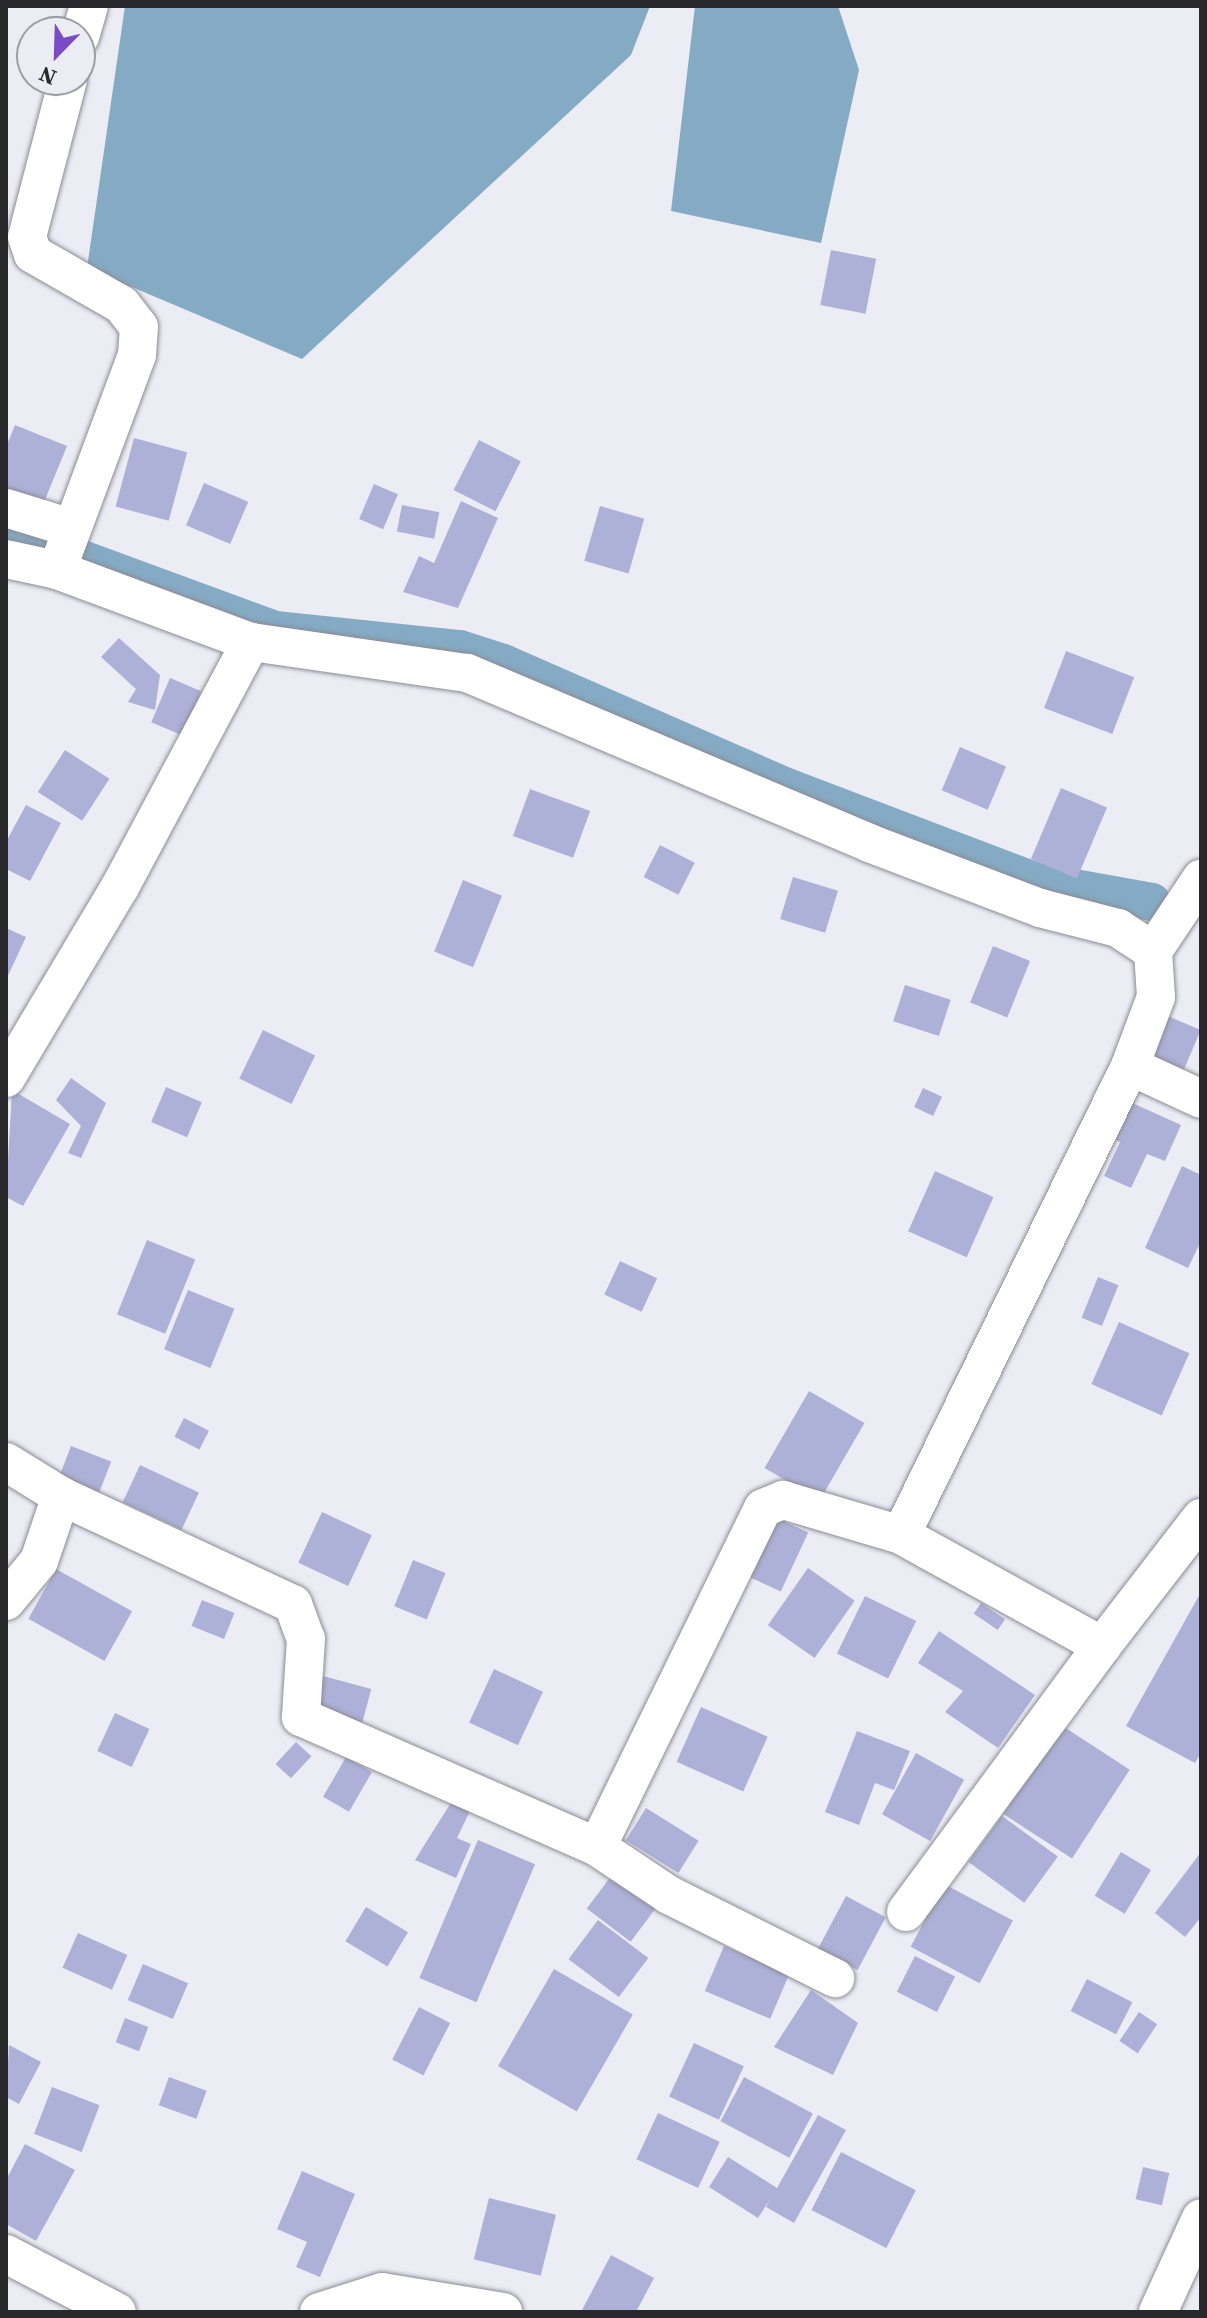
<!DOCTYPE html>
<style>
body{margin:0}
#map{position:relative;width:1207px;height:2318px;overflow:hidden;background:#ececf5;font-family:"Source Serif 4",serif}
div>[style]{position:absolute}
.water>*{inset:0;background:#85aac4}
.canal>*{height:38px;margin:-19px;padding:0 19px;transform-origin:19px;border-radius:19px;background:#85aac4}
.building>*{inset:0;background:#adb1d7;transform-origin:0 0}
.roads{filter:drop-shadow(0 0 2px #8c8b94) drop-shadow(0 0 2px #8c8b94)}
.street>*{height:38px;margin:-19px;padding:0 19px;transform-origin:19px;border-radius:19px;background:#fff}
span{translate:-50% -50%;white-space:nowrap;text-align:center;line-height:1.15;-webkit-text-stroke:6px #ececf5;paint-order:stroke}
.frame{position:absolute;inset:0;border:8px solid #29292c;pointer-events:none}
.north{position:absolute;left:16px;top:16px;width:80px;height:80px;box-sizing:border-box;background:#ececf5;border:2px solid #9e9ea5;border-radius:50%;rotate:203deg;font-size:22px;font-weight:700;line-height:32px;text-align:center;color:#29292c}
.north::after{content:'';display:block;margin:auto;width:28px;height:36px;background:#794bc4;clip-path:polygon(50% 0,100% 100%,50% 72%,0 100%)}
</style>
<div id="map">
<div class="water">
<i style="clip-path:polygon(125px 6px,650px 6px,631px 55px,302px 359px,87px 268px)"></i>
<i style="clip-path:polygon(695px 6px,838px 6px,859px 70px,821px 243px,671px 211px)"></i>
</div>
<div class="canal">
<i style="left:6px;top:531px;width:287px;rotate:20.2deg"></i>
<i style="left:275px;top:630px;width:186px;rotate:5.9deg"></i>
<i style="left:460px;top:649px;width:45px;rotate:18deg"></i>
<i style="left:503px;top:663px;width:310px;rotate:23.6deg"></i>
<i style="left:787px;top:787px;width:265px;rotate:20.8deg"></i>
<i style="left:1035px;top:881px;width:119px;rotate:10.2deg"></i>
</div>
<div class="building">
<i style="left:831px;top:250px;width:46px;height:56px;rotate:11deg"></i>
<i style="clip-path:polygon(15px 425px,67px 446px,40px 512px,6px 498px,6px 447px)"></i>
<i style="left:134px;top:438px;width:55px;height:71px;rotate:15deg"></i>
<i style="left:479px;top:440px;width:47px;height:56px;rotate:27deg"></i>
<i style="left:204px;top:483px;width:48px;height:46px;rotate:23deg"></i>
<i style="left:374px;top:484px;width:26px;height:38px;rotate:23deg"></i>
<i style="clip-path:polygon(461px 501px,498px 518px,458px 608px,403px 592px,419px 556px,434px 563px)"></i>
<i style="left:402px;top:505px;width:38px;height:27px;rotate:11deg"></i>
<i style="left:600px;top:506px;width:46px;height:57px;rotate:16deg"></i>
<i style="clip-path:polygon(119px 638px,160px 675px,155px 710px,128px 702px,136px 689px,101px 657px)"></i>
<i style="left:1066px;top:651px;width:73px;height:61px;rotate:21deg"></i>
<i style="left:170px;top:678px;width:34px;height:48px;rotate:23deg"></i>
<i style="left:960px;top:747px;width:50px;height:47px;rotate:23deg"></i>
<i style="left:65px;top:750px;width:53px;height:50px;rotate:33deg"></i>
<i style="left:1061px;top:788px;width:50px;height:77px;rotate:23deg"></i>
<i style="left:530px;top:789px;width:64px;height:50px;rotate:20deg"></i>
<i style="clip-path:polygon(26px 805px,61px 823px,30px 881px,6px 869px,6px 842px)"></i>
<i style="left:660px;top:845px;width:39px;height:36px;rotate:27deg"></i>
<i style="left:793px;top:877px;width:47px;height:44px;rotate:17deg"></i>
<i style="left:463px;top:880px;width:42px;height:77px;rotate:22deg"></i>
<i style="clip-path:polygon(6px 928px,26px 937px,6px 980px)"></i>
<i style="left:993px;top:946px;width:40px;height:61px;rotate:22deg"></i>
<i style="left:905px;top:985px;width:48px;height:38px;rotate:18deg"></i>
<i style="left:1163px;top:1014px;width:41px;height:49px;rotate:23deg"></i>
<i style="left:263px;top:1030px;width:58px;height:54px;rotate:26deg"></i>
<i style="clip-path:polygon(71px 1078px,106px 1103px,81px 1158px,68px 1153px,81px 1126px,56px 1100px)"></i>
<i style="left:166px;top:1087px;width:39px;height:38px;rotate:23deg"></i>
<i style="left:923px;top:1088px;width:21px;height:21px;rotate:25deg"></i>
<i style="clip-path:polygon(12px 1090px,70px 1124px,23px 1206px,6px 1197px)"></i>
<i style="clip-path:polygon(1117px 1096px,1181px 1125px,1165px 1161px,1147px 1154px,1131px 1188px,1104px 1176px,1120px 1142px,1100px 1133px)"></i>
<i style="clip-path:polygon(1182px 1166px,1201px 1175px,1201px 1241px,1188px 1268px,1145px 1248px)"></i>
<i style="left:935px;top:1171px;width:64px;height:66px;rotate:24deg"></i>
<i style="left:147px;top:1240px;width:52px;height:80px;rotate:22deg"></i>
<i style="left:620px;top:1261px;width:41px;height:37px;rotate:25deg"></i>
<i style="left:1098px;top:1277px;width:22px;height:44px;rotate:22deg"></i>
<i style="left:188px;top:1290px;width:50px;height:64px;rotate:22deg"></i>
<i style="left:1119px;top:1322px;width:77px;height:68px;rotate:24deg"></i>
<i style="left:809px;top:1391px;width:64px;height:89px;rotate:30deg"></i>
<i style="left:184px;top:1418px;width:28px;height:21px;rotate:27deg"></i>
<i style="left:71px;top:1446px;width:43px;height:35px;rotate:21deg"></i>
<i style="left:140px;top:1465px;width:65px;height:41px;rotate:25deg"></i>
<i style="left:762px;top:1511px;width:51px;height:65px;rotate:25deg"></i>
<i style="left:322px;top:1512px;width:55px;height:56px;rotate:25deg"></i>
<i style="left:413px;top:1560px;width:35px;height:50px;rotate:22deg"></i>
<i style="left:808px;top:1568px;width:57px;height:70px;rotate:35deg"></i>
<i style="left:56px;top:1569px;width:87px;height:57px;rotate:29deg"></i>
<i style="clip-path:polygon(1201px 1592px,1201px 1752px,1195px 1763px,1126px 1726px)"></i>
<i style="left:865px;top:1596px;width:57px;height:64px;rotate:26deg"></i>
<i style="left:202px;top:1600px;width:35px;height:28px;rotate:22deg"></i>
<i style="left:981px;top:1603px;width:29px;height:13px;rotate:34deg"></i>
<i style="clip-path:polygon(939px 1631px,1035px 1695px,998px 1748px,945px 1712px,963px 1691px,918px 1663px)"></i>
<i style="left:494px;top:1669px;width:54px;height:59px;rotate:25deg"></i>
<i style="left:323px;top:1676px;width:50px;height:35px;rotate:15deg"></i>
<i style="left:701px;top:1707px;width:73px;height:60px;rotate:24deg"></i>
<i style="left:115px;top:1713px;width:38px;height:42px;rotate:25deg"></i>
<i style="left:1061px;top:1725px;width:82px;height:106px;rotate:33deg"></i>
<i style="clip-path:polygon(857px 1731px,910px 1751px,894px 1790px,875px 1783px,859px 1825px,825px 1812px)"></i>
<i style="left:296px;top:1742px;width:21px;height:30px;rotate:43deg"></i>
<i style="left:916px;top:1753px;width:55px;height:70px;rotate:29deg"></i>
<i style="left:346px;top:1757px;width:30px;height:46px;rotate:30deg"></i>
<i style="clip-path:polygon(452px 1801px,471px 1809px,457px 1838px,471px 1844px,456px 1878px,415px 1860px)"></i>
<i style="left:646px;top:1808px;width:62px;height:38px;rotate:32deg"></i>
<i style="left:1002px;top:1816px;width:69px;height:57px;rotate:36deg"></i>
<i style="left:478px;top:1840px;width:62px;height:150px;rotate:23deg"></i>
<i style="left:1121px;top:1852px;width:35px;height:51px;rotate:31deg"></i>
<i style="clip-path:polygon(1201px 1852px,1201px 1917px,1185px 1937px,1155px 1913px)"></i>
<i style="left:612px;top:1875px;width:55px;height:42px;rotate:37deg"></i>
<i style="left:944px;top:1884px;width:78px;height:71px;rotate:28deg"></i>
<i style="left:846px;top:1896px;width:45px;height:60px;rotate:28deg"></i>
<i style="left:366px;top:1907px;width:49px;height:40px;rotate:31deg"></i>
<i style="left:598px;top:1920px;width:63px;height:49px;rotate:37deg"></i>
<i style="left:78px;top:1933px;width:54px;height:38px;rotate:24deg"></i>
<i style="left:724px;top:1946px;width:71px;height:49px;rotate:23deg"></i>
<i style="left:915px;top:1956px;width:45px;height:40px;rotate:27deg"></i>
<i style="left:143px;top:1964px;width:49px;height:39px;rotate:23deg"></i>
<i style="left:554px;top:1969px;width:91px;height:112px;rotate:30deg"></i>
<i style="left:1087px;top:1979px;width:51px;height:36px;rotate:27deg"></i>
<i style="clip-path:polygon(811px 1990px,858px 2023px,833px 2075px,774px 2047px)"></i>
<i style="left:419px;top:2007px;width:35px;height:59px;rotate:27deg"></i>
<i style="left:1139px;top:2012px;width:22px;height:35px;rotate:34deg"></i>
<i style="left:125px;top:2018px;width:25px;height:26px;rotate:21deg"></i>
<i style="left:694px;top:2043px;width:55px;height:59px;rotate:25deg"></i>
<i style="clip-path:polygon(9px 2045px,41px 2062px,19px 2104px,6px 2097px)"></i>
<i style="left:169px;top:2077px;width:40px;height:30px;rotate:20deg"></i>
<i style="left:744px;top:2077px;width:78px;height:50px;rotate:28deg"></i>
<i style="left:52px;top:2087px;width:51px;height:50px;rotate:21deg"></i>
<i style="left:658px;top:2113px;width:68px;height:51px;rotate:25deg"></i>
<i style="clip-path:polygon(818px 2115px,846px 2130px,794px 2223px,766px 2207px,771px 2198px,758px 2218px,709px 2187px,728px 2157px,777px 2188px)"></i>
<i style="clip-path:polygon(25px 2144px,75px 2170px,36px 2241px,6px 2224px,6px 2180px)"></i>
<i style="left:841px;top:2152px;width:84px;height:65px;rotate:27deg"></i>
<i style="left:1143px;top:2167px;width:27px;height:33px;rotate:13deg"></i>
<i style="clip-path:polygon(302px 2171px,355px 2194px,320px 2277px,296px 2267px,307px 2242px,277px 2229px)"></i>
<i style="left:489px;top:2198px;width:69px;height:63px;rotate:14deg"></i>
<i style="clip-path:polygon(611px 2255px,654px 2278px,636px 2312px,581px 2312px)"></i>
</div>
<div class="roads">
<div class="street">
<i style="left:80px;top:37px;width:32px;rotate:-74deg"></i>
<i style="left:6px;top:508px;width:68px;rotate:17.1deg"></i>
<i style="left:6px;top:559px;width:52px;rotate:12.2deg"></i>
<i style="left:57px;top:570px;width:207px;rotate:20.4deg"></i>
<i style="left:251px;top:642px;width:218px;rotate:8.2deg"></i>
<i style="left:467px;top:673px;width:436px;rotate:22.9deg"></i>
<i style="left:869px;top:843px;width:183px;rotate:20.8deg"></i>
<i style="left:1040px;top:908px;width:81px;rotate:14.4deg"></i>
<i style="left:1118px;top:928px;width:42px;rotate:33.3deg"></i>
<i style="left:1153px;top:951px;width:46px;rotate:86.3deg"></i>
<i style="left:1156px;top:997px;width:74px;rotate:110.6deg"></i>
<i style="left:1130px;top:1066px;width:78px;rotate:24.9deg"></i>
<i style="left:57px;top:570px;width:229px;rotate:-69.6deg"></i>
<i style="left:137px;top:355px;width:28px;rotate:-86deg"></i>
<i style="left:139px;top:327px;width:28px;rotate:-128deg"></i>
<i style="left:122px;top:305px;width:103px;rotate:-150.2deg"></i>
<i style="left:33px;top:254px;width:18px;rotate:-109deg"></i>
<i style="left:27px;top:237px;width:162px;rotate:-75.4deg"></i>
<i style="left:1153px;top:951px;width:87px;rotate:-56.3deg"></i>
<i style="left:6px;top:1078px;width:222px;rotate:-59.2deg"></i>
<i style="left:120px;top:887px;width:278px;rotate:-61.9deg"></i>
<i style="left:6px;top:1462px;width:65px;rotate:31.7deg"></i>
<i style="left:61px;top:1496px;width:256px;rotate:25deg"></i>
<i style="left:293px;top:1604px;width:37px;rotate:70deg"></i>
<i style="left:306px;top:1639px;width:78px;rotate:93.7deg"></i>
<i style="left:301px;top:1717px;width:323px;rotate:23.7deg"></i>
<i style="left:597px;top:1847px;width:377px;rotate:-63.9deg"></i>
<i style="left:763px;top:1508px;width:22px;rotate:-22deg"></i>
<i style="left:783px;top:1500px;width:123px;rotate:16.5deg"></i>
<i style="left:901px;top:1535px;width:230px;rotate:28.9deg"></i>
<i style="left:1102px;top:1646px;width:162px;rotate:-52.3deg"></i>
<i style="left:901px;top:1535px;width:522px;rotate:-63.97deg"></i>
<i style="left:6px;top:1601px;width:52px;rotate:-50.5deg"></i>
<i style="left:39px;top:1561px;width:69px;rotate:-71.3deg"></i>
<i style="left:597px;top:1847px;width:87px;rotate:33.7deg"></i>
<i style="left:669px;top:1895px;width:186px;rotate:26.6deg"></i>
<i style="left:906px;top:1912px;width:330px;rotate:-53.6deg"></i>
<i style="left:6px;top:2254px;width:125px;rotate:27.6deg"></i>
<i style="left:319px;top:2312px;width:66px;rotate:-17.6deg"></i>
<i style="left:382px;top:2292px;width:123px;rotate:9.4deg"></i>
<i style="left:1158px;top:2312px;width:103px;rotate:-65.4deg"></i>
</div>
</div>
<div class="frame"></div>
<div class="north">N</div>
</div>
